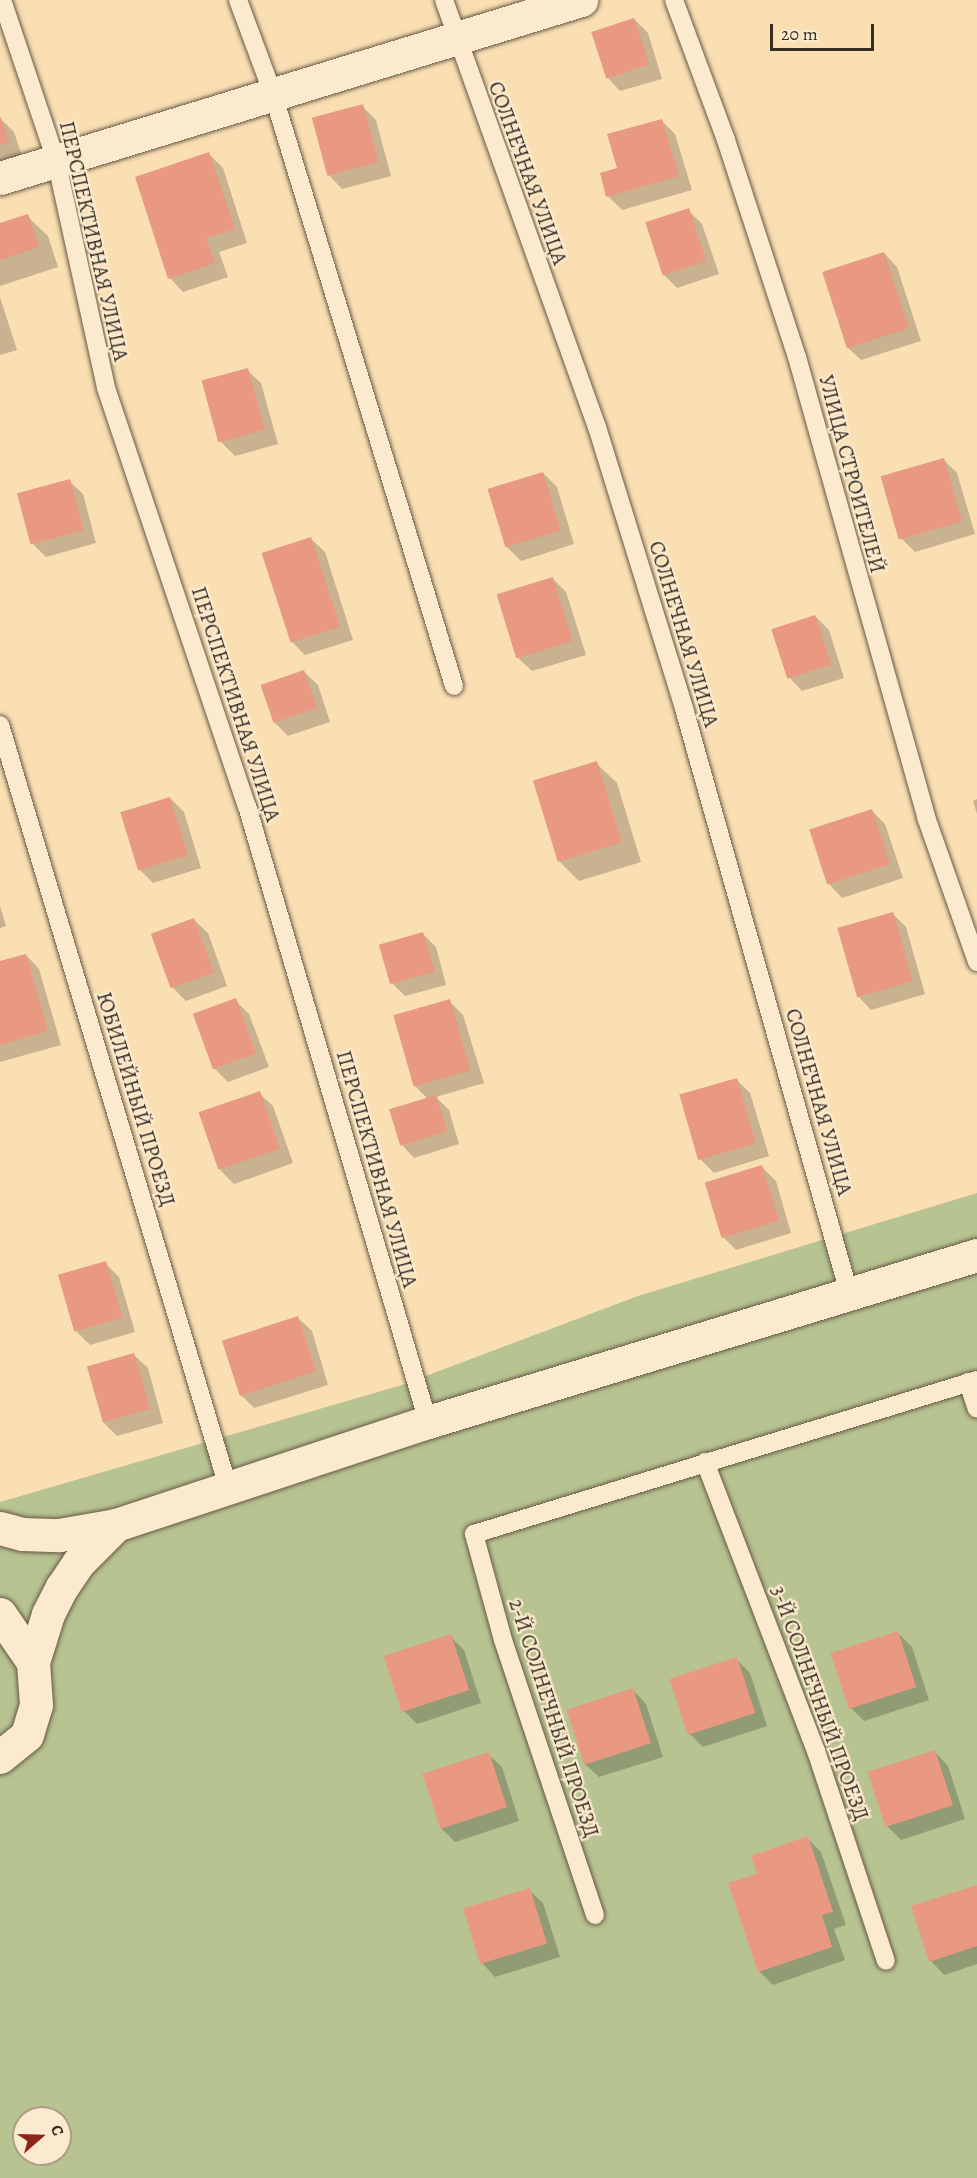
<!DOCTYPE html>
<meta charset="utf-8">
<style>
body{margin:0}
#map{position:relative;width:977px;height:2178px;overflow:hidden;background:#fadfb3;font-family:Alegreya,serif}
div>[style]{position:absolute}
.green>*{inset:0;background:#b7c391}
.shadow>*{inset:0;background:#0003}
.building>*{inset:0;background:#e99981;transform-origin:0 0}
.roads{filter:drop-shadow(0 0 2px #675945) drop-shadow(0 0 2px #675945)}
.lane>*{height:18px;margin:-9px;padding:0 9px;transform-origin:9px;border-radius:9px;background:#fceace}
.street>*{height:33px;margin:-16.5px;padding:0 16.5px;transform-origin:16.5px;border-radius:16.5px;background:#fceace}
.secondary>*{height:33px;margin:-16.5px;padding:0 16.5px;transform-origin:16.5px;border-radius:16.5px;background:#fceace}
span{translate:-50% -50%;white-space:nowrap;text-align:center;line-height:1.15;-webkit-text-stroke:4.5px #fceace;paint-order:stroke}
.street-label{font-size:21px;color:#362c20}
.north{position:absolute;left:12px;top:2106px;width:60px;height:60px;box-sizing:border-box;background:#fceace;border:2px solid #ad9e88;border-radius:50%;rotate:70deg;font-size:16px;font-weight:700;line-height:24px;text-align:center;color:#362c20}
.north::after{content:'';display:block;margin:auto;width:21px;height:27px;background:#8f2418;clip-path:polygon(50% 0,100% 100%,50% 72%,0 100%)}
.scale{position:absolute;left:770px;top:24px;width:104px;height:27px;box-sizing:border-box;border:3px solid #362c20;border-top:0;padding-left:8px;font-size:18px;line-height:21px;white-space:nowrap;color:#362c20;-webkit-text-stroke:4px #fceace;paint-order:stroke}
</style>
<div id="map">
<div class="green">
<i style="clip-path:polygon(evenodd,977px 1193px,977px 2178px,0 2178px,0 1502px,402px 1385px,638px 1296px,977px 1193px,24px 2118px,60px 2118px,60px 2154px,24px 2154px,24px 2118px)"></i>
</div>
<div class="shadow">
<i style="clip-path:polygon(634px 19px,648px 33px,662px 79px,620px 91px,607px 77px)"></i>
<i style="clip-path:polygon(362px 106px,376px 120px,391px 176px,342px 189px,329px 175px)"></i>
<i style="clip-path:polygon(0 118px,14px 132px,22px 156px,0 163px)"></i>
<i style="clip-path:polygon(661px 120px,675px 134px,692px 190px,622px 210px,608px 196px,618px 169px)"></i>
<i style="clip-path:polygon(209px 154px,223px 168px,247px 243px,219px 252px,228px 277px,183px 292px,170px 278px)"></i>
<i style="clip-path:polygon(688px 210px,702px 224px,719px 274px,677px 288px,663px 274px)"></i>
<i style="clip-path:polygon(27px 216px,48px 236px,58px 267px,0 286px,0 225px)"></i>
<i style="clip-path:polygon(884px 253px,897px 267px,921px 341px,861px 360px,847px 347px)"></i>
<i style="clip-path:polygon(0 297px,17px 350px,0 355px)"></i>
<i style="clip-path:polygon(247px 370px,261px 383px,278px 444px,235px 456px,221px 442px)"></i>
<i style="clip-path:polygon(943px 459px,957px 473px,975px 534px,915px 552px,901px 538px)"></i>
<i style="clip-path:polygon(543px 473px,557px 487px,574px 544px,521px 561px,507px 547px)"></i>
<i style="clip-path:polygon(69px 481px,83px 494px,96px 543px,46px 557px,32px 543px)"></i>
<i style="clip-path:polygon(311px 539px,325px 552px,353px 640px,305px 655px,291px 641px)"></i>
<i style="clip-path:polygon(553px 579px,566px 592px,586px 655px,532px 671px,518px 658px)"></i>
<i style="clip-path:polygon(815px 616px,829px 630px,844px 678px,802px 691px,789px 677px)"></i>
<i style="clip-path:polygon(304px 672px,318px 685px,330px 722px,288px 736px,274px 722px)"></i>
<i style="clip-path:polygon(596px 763px,617px 783px,641px 862px,579px 881px,559px 861px)"></i>
<i style="clip-path:polygon(170px 798px,184px 812px,201px 868px,153px 883px,139px 869px)"></i>
<i style="clip-path:polygon(977px 799px,977px 814px,973px 801px)"></i>
<i style="clip-path:polygon(872px 811px,885px 824px,903px 878px,842px 898px,829px 884px)"></i>
<i style="clip-path:polygon(0 906px,6px 926px,0 928px)"></i>
<i style="clip-path:polygon(892px 913px,906px 927px,925px 994px,871px 1010px,858px 996px)"></i>
<i style="clip-path:polygon(194px 920px,208px 933px,227px 986px,186px 1001px,172px 987px)"></i>
<i style="clip-path:polygon(422px 933px,436px 947px,446px 985px,405px 996px,391px 982px)"></i>
<i style="clip-path:polygon(26px 955px,39px 969px,61px 1045px,0 1062px,0 963px)"></i>
<i style="clip-path:polygon(235px 1000px,249px 1014px,269px 1067px,228px 1082px,214px 1068px)"></i>
<i style="clip-path:polygon(449px 1001px,463px 1015px,484px 1083px,436px 1097px,449px 1110px,459px 1144px,414px 1158px,401px 1144px,428px 1099px,415px 1086px,395px 1017px)"></i>
<i style="clip-path:polygon(736px 1079px,750px 1093px,769px 1156px,714px 1173px,700px 1159px)"></i>
<i style="clip-path:polygon(259px 1093px,273px 1106px,293px 1163px,234px 1184px,220px 1170px)"></i>
<i style="clip-path:polygon(762px 1167px,776px 1181px,791px 1233px,736px 1250px,722px 1236px)"></i>
<i style="clip-path:polygon(105px 1263px,119px 1277px,135px 1332px,90px 1345px,76px 1331px)"></i>
<i style="clip-path:polygon(298px 1318px,312px 1331px,328px 1385px,254px 1408px,240px 1394px)"></i>
<i style="clip-path:polygon(134px 1355px,148px 1368px,163px 1423px,117px 1436px,103px 1422px)"></i>
<i style="clip-path:polygon(898px 1633px,912px 1647px,929px 1700px,864px 1721px,850px 1707px)"></i>
<i style="clip-path:polygon(450px 1636px,464px 1650px,481px 1703px,417px 1724px,403px 1710px)"></i>
<i style="clip-path:polygon(736px 1659px,750px 1673px,767px 1726px,703px 1747px,689px 1733px)"></i>
<i style="clip-path:polygon(633px 1690px,646px 1704px,663px 1757px,599px 1777px,585px 1764px,568px 1710px)"></i>
<i style="clip-path:polygon(935px 1752px,948px 1766px,965px 1819px,901px 1840px,887px 1826px)"></i>
<i style="clip-path:polygon(488px 1754px,502px 1767px,519px 1821px,455px 1842px,441px 1828px)"></i>
<i style="clip-path:polygon(807px 1838px,821px 1852px,846px 1925px,834px 1929px,845px 1960px,773px 1985px,759px 1971px,758px 1874px)"></i>
<i style="clip-path:polygon(977px 1887px,977px 1964px,944px 1975px,931px 1961px)"></i>
<i style="clip-path:polygon(529px 1890px,543px 1903px,560px 1957px,495px 1977px,482px 1963px)"></i>
</div>
<div class="building">
<i style="left:634px;top:18px;width:49px;height:45px;rotate:72deg"></i>
<i style="left:363px;top:104px;width:60px;height:53px;rotate:75deg"></i>
<i style="clip-path:polygon(0 116px,9px 142px,0 145px)"></i>
<i style="clip-path:polygon(662px 119px,679px 176px,606px 197px,600px 173px,617px 168px,607px 134px)"></i>
<i style="clip-path:polygon(209px 152px,235px 229px,206px 238px,215px 263px,168px 279px,135px 177px)"></i>
<i style="left:689px;top:208px;width:56px;height:46px;rotate:72deg"></i>
<i style="clip-path:polygon(28px 214px,39px 247px,0 260px,0 223px)"></i>
<i style="left:884px;top:252px;width:80px;height:65px;rotate:72deg"></i>
<i style="left:248px;top:368px;width:64px;height:48px;rotate:75deg"></i>
<i style="left:944px;top:458px;width:66px;height:66px;rotate:74deg"></i>
<i style="left:543px;top:472px;width:61px;height:58px;rotate:73deg"></i>
<i style="left:70px;top:479px;width:53px;height:55px;rotate:75deg"></i>
<i style="left:311px;top:537px;width:94px;height:52px;rotate:72deg"></i>
<i style="left:553px;top:577px;width:67px;height:59px;rotate:73deg"></i>
<i style="left:815px;top:615px;width:52px;height:46px;rotate:72deg"></i>
<i style="left:304px;top:670px;width:40px;height:46px;rotate:71deg"></i>
<i style="left:597px;top:761px;width:85px;height:67px;rotate:73deg"></i>
<i style="left:170px;top:797px;width:61px;height:52px;rotate:73deg"></i>
<i style="left:872px;top:809px;width:58px;height:66px;rotate:72deg"></i>
<i style="left:893px;top:912px;width:72px;height:58px;rotate:74deg"></i>
<i style="left:194px;top:918px;width:58px;height:46px;rotate:70deg"></i>
<i style="left:423px;top:932px;width:41px;height:46px;rotate:74deg"></i>
<i style="clip-path:polygon(26px 954px,48px 1031px,0 1045px,0 961px)"></i>
<i style="left:236px;top:998px;width:59px;height:46px;rotate:70deg"></i>
<i style="left:450px;top:999px;width:74px;height:59px;rotate:74deg"></i>
<i style="left:737px;top:1078px;width:68px;height:60px;rotate:74deg"></i>
<i style="left:260px;top:1091px;width:61px;height:65px;rotate:71deg"></i>
<i style="left:436px;top:1095px;width:38px;height:49px;rotate:73deg"></i>
<i style="left:762px;top:1165px;width:58px;height:60px;rotate:73deg"></i>
<i style="left:106px;top:1261px;width:59px;height:50px;rotate:74deg"></i>
<i style="left:298px;top:1316px;width:58px;height:80px;rotate:72deg"></i>
<i style="left:134px;top:1353px;width:58px;height:49px;rotate:74deg"></i>
<i style="left:898px;top:1631px;width:59px;height:71px;rotate:72deg"></i>
<i style="left:451px;top:1634px;width:59px;height:71px;rotate:72deg"></i>
<i style="left:737px;top:1657px;width:59px;height:71px;rotate:72deg"></i>
<i style="left:633px;top:1688px;width:58px;height:70px;rotate:72deg"></i>
<i style="left:935px;top:1750px;width:58px;height:71px;rotate:72deg"></i>
<i style="left:489px;top:1752px;width:58px;height:70px;rotate:72deg"></i>
<i style="clip-path:polygon(808px 1836px,833px 1912px,822px 1915px,832px 1947px,758px 1972px,728px 1883px,757px 1874px,751px 1856px)"></i>
<i style="clip-path:polygon(977px 1885px,977px 1946px,929px 1962px,911px 1906px)"></i>
<i style="left:530px;top:1888px;width:58px;height:70px;rotate:73deg"></i>
</div>
<div class="roads">
<div class="lane">
<i style="left:2px;top:0;width:169px;rotate:71.4deg"></i>
<i style="left:56px;top:160px;width:233px;rotate:77.6deg"></i>
<i style="left:106px;top:388px;width:441px;rotate:71.4deg"></i>
<i style="left:247px;top:806px;width:642px;rotate:73.63deg"></i>
<i style="left:238px;top:0;width:100px;rotate:69.6deg"></i>
<i style="left:273px;top:94px;width:619px;rotate:73deg"></i>
<i style="left:444px;top:0;width:454px;rotate:70.3deg"></i>
<i style="left:597px;top:427px;width:298px;rotate:72.8deg"></i>
<i style="left:685px;top:712px;width:604px;rotate:74.24deg"></i>
<i style="left:674px;top:0;width:149px;rotate:69.6deg"></i>
<i style="left:726px;top:140px;width:228px;rotate:71.9deg"></i>
<i style="left:797px;top:357px;width:478px;rotate:74.3deg"></i>
<i style="left:926px;top:817px;width:154px;rotate:70.6deg"></i>
<i style="left:0;top:725px;width:795px;rotate:73.34deg"></i>
<i style="left:968px;top:1382px;width:28px;rotate:72deg"></i>
<i style="left:705px;top:1462px;width:310px;rotate:69deg"></i>
<i style="left:816px;top:1751px;width:221px;rotate:71.6deg"></i>
<i style="left:595px;top:1915px;width:290px;rotate:-108.5deg"></i>
<i style="left:503px;top:1640px;width:110px;rotate:-105.3deg"></i>
<i style="left:474px;top:1534px;width:526px;rotate:-17.02deg"></i>
</div>
<div class="street">
<i style="left:0;top:178px;width:608px;rotate:-17.03deg"></i>
</div>
<div class="secondary">
<i style="left:0;top:1528px;width:23px;rotate:15deg"></i>
<i style="left:22px;top:1534px;width:37px;rotate:2deg"></i>
<i style="left:59px;top:1535px;width:58px;rotate:-10deg"></i>
<i style="left:116px;top:1525px;width:329px;rotate:-18.3deg"></i>
<i style="left:428px;top:1422px;width:574px;rotate:-16.92deg"></i>
<i style="left:0;top:1614px;width:58px;rotate:55.5deg"></i>
<i style="left:33px;top:1662px;width:43px;rotate:86deg"></i>
<i style="left:36px;top:1705px;width:31px;rotate:107deg"></i>
<i style="left:27px;top:1735px;width:35px;rotate:141deg"></i>
<i style="left:33px;top:1662px;width:50px;rotate:-72.6deg"></i>
<i style="left:48px;top:1614px;width:30px;rotate:-63deg"></i>
<i style="left:62px;top:1587px;width:29px;rotate:-56deg"></i>
<i style="left:78px;top:1563px;width:54px;rotate:-45deg"></i>
</div>
</div>
<div class="street-label">
<span style="left:528px;top:173px;rotate:70deg">СОЛНЕЧНАЯ УЛИЦА</span>
<span style="left:94px;top:241px;rotate:77deg">ПЕРСПЕКТИВНАЯ УЛИЦА</span>
<span style="left:852px;top:474px;rotate:75deg">УЛИЦА СТРОИТЕЛЕЙ</span>
<span style="left:684px;top:634px;rotate:73deg">СОЛНЕЧНАЯ УЛИЦА</span>
<span style="left:236px;top:704px;rotate:72deg">ПЕРСПЕКТИВНАЯ УЛИЦА</span>
<span style="left:136px;top:1099px;rotate:73deg">ЮБИЛЕЙНЫЙ ПРОЕЗД</span>
<span style="left:819px;top:1102px;rotate:74deg">СОЛНЕЧНАЯ УЛИЦА</span>
<span style="left:377px;top:1169px;rotate:74deg">ПЕРСПЕКТИВНАЯ УЛИЦА</span>
<span style="left:820px;top:1703px;rotate:70deg">3-Й СОЛНЕЧНЫЙ ПРОЕЗД</span>
<span style="left:554px;top:1718px;rotate:72deg">2-Й СОЛНЕЧНЫЙ ПРОЕЗД</span>
</div>
<div class="north">С</div>
<div class="scale">20 m</div>
</div>
